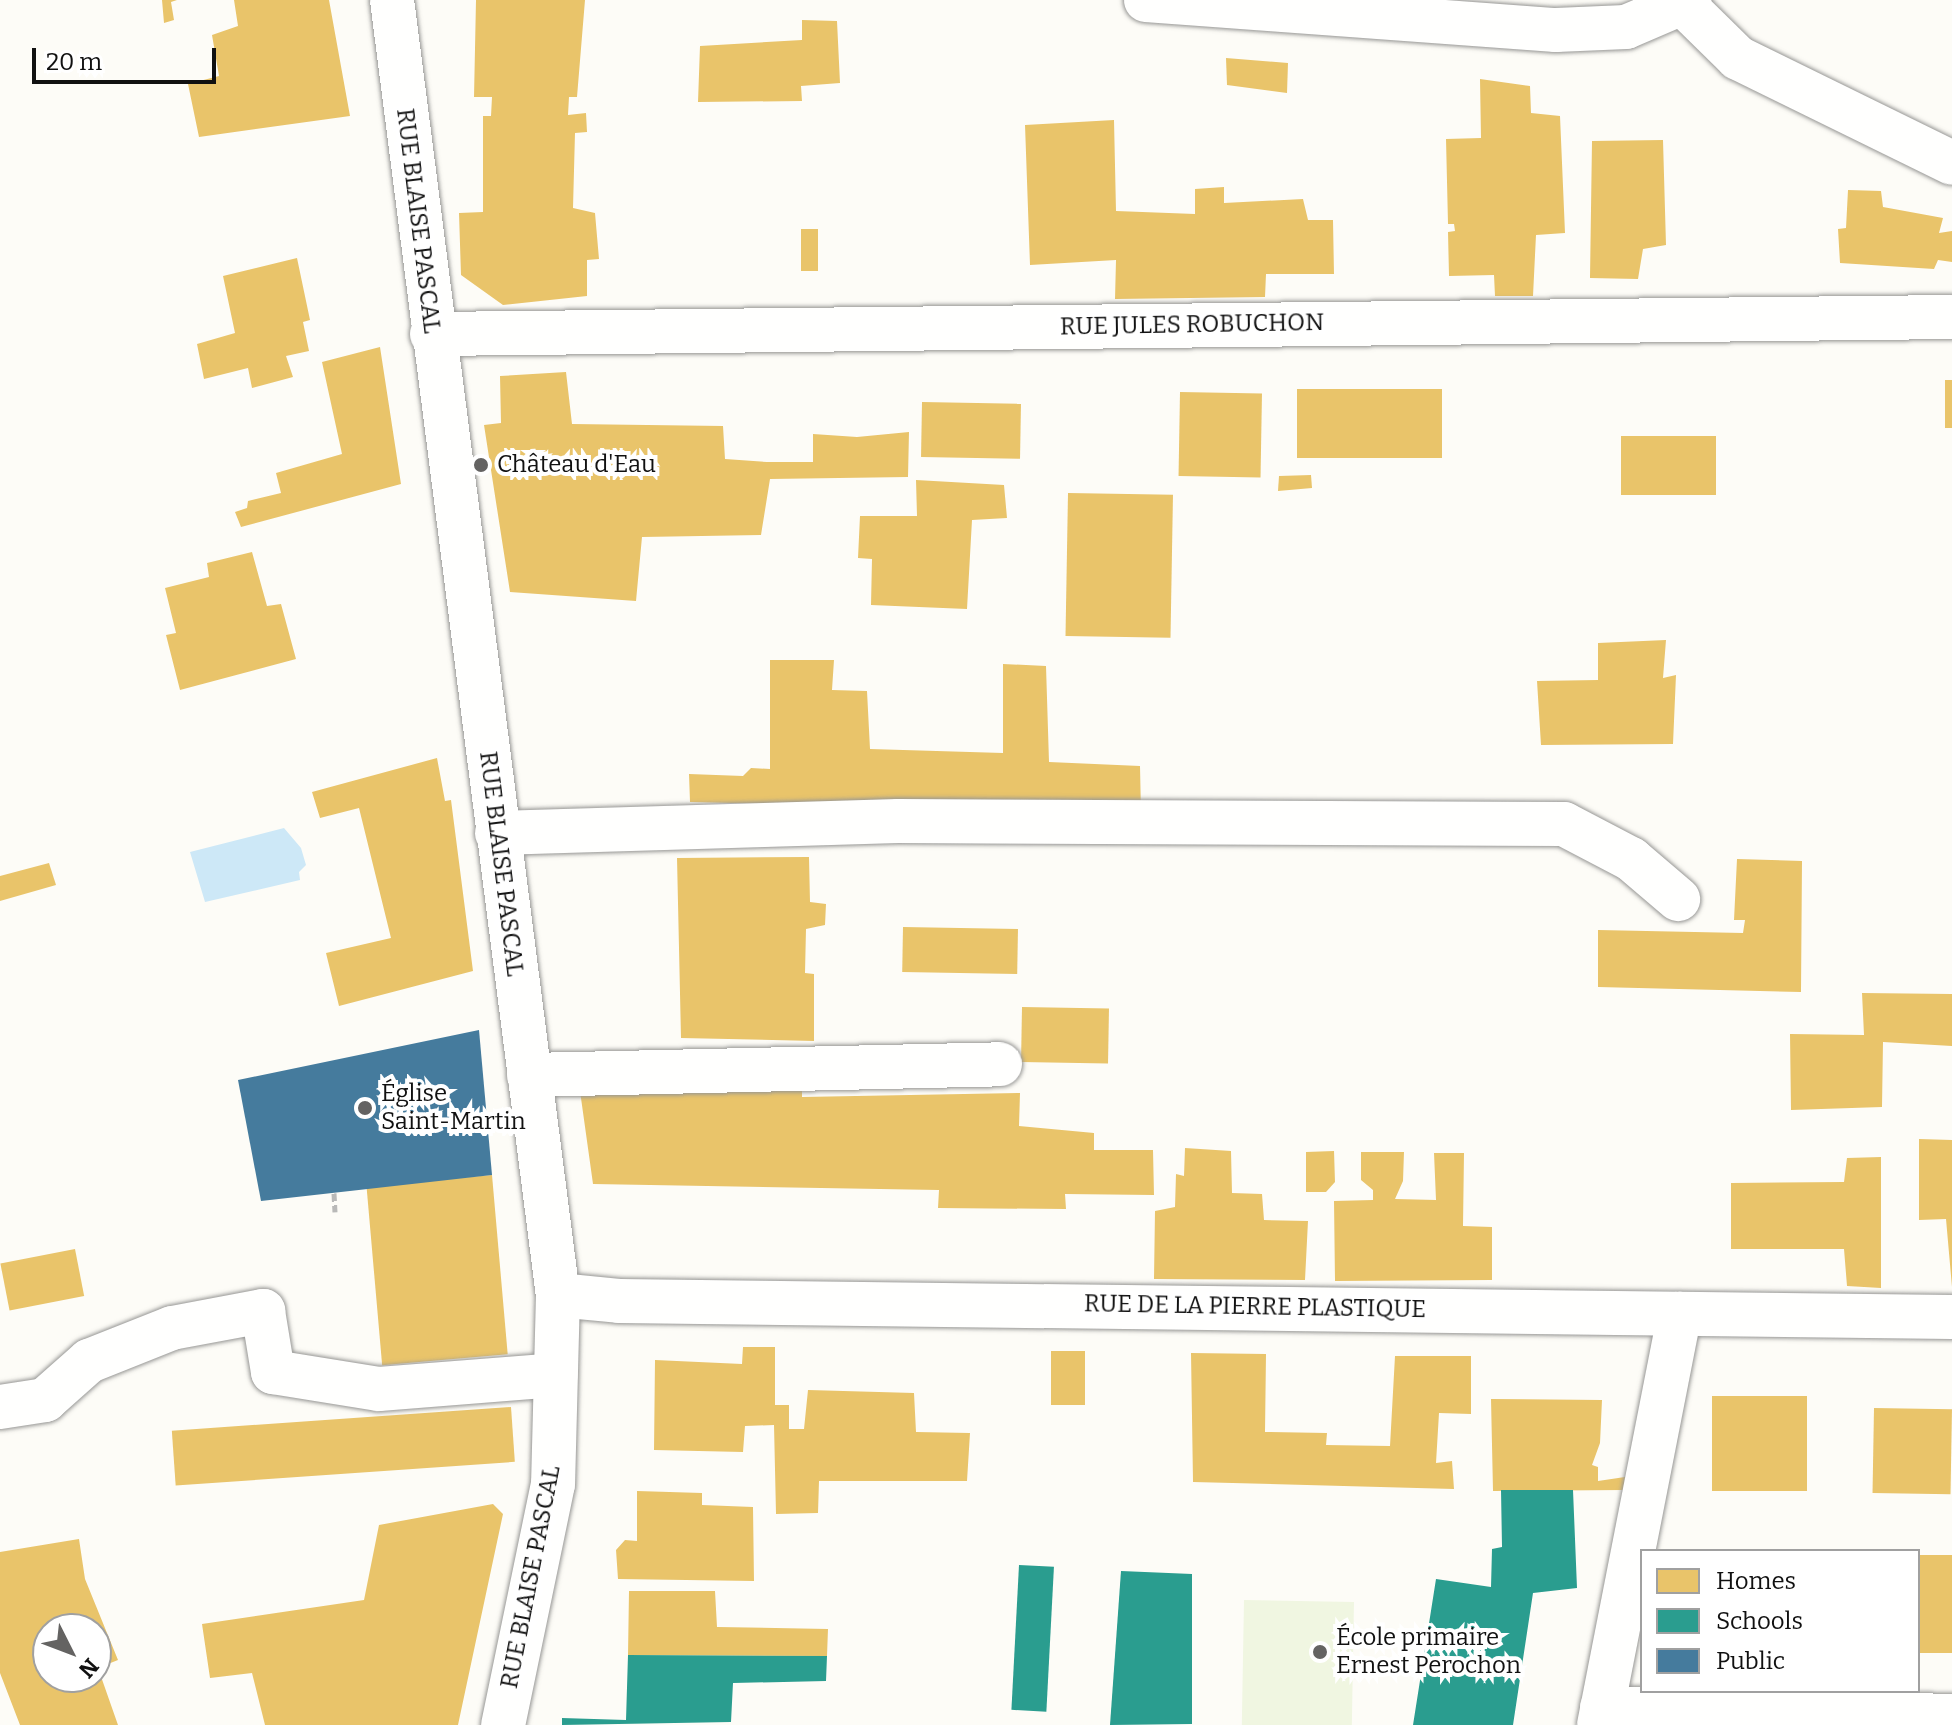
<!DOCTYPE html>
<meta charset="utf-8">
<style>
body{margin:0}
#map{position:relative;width:1952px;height:1725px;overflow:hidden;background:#fdfcf7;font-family:Bitter,serif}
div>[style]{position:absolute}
.pitch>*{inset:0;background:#f0f6e1;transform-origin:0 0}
.water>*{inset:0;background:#cde8f7}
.homes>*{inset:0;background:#e9c46a;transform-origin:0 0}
.schools>*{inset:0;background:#2a9d8f;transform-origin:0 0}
.public>*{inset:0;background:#457b9d}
.path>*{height:5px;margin-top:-2.5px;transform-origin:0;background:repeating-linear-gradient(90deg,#b9b9b8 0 8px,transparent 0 12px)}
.roads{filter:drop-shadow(0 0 2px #979795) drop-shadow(0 0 2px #979795)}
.minor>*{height:44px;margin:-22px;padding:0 22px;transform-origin:22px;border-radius:22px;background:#fffffe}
.dots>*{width:22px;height:22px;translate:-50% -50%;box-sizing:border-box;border:4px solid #fff;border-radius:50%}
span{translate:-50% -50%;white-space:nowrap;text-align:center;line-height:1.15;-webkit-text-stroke:8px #fff;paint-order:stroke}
.street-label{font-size:24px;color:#111}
.poi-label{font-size:24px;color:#111}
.left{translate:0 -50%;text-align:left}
.legend{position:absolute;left:1640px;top:1549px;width:280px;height:144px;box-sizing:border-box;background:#fff;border:2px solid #a0a0a0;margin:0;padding:10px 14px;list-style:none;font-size:24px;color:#111}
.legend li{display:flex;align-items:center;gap:16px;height:40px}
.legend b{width:40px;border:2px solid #a0a0a0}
.north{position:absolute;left:32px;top:1613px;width:80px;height:80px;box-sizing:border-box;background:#fff;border:2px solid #a0a0a0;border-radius:50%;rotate:132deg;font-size:22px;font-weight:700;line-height:32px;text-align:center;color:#111}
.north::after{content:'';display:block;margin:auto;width:28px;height:36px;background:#646362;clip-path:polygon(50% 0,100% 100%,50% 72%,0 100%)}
.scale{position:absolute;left:32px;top:48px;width:184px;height:36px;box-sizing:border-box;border:4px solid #111;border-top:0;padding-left:10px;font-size:24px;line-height:28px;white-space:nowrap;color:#111;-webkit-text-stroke:6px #fff;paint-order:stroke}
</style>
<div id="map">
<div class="pitch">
<i style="left:1244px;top:1600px;width:110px;height:125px;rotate:1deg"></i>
</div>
<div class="water">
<i style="clip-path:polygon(284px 828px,301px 848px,306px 865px,299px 872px,300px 880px,205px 902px,190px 852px)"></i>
</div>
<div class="homes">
<i style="clip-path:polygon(162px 0,177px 0,171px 2px,174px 20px,164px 23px)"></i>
<i style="clip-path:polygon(234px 0,329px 0,350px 116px,199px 137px,188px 84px,219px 76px,212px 35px,238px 26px)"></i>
<i style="clip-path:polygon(476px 0,585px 0,577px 97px,569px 97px,568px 115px,586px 113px,587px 132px,575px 133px,573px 208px,595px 213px,599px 259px,587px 260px,587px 296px,503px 305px,461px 275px,459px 213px,483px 212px,483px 116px,491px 116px,492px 97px,474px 97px)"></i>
<i style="clip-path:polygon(802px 20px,837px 21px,840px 83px,801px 86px,802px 101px,698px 102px,700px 46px,802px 40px)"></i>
<i style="clip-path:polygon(1226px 58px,1288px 63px,1287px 93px,1227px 85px)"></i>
<i style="clip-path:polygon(1480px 79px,1530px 86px,1531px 113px,1560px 116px,1565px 233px,1536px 235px,1533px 296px,1495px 296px,1494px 275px,1449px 276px,1448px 232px,1455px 231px,1454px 224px,1448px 224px,1446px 139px,1481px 138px)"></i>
<i style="clip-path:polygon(1114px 120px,1116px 211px,1195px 214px,1195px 189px,1224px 187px,1224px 203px,1303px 199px,1308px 220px,1333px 220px,1334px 274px,1266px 274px,1265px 297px,1115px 299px,1116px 260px,1030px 265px,1025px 125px)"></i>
<i style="clip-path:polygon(1663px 140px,1666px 245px,1643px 249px,1638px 279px,1590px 278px,1592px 141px)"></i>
<i style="clip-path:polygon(1848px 190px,1881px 191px,1883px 207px,1943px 218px,1939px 233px,1952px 231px,1952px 262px,1938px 260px,1934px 269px,1840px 263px,1838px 229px,1846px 228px)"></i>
<i style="left:801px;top:229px;width:17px;height:42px"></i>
<i style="clip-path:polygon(297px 258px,310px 320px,303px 322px,309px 351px,286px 356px,293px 377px,252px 388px,248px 368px,204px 379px,197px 344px,235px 333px,223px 276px)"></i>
<i style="clip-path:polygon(380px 347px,401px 484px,241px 527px,235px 512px,247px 508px,248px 501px,281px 493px,276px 473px,342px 454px,322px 362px)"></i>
<i style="clip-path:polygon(566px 372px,572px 424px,723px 426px,725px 459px,767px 462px,813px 462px,813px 434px,857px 437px,909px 432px,908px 477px,770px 479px,761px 535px,642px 537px,636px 601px,510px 592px,484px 425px,501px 423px,500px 376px)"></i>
<i style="left:1945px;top:380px;width:7px;height:48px"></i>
<i style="left:1297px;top:389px;width:145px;height:69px"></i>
<i style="left:1180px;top:392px;width:82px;height:84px;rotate:1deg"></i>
<i style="left:922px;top:402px;width:99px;height:55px;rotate:1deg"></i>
<i style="left:1621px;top:436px;width:95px;height:59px"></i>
<i style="clip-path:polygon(1311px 475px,1312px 488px,1278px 491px,1279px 476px)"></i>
<i style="clip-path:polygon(916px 480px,1004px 485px,1007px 518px,972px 520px,967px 609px,871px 605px,872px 559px,858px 558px,860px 516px,917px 516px)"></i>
<i style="left:1068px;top:493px;width:105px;height:143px;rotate:1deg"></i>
<i style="clip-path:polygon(252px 552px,267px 606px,281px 604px,296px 659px,180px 690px,166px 635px,176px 633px,165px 588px,209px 577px,207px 563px)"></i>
<i style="clip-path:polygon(1666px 640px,1663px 678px,1676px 675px,1673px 744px,1541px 745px,1537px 681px,1598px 680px,1598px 643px)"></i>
<i style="clip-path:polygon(770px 660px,834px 660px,832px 690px,867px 691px,870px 749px,1003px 753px,1003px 664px,1046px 666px,1049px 762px,1140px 766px,1141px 813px,690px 802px,689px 774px,743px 776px,751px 768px,770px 769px)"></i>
<i style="clip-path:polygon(437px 758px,445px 801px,451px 800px,473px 971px,339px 1006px,326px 953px,391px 938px,359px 808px,320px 818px,312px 792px)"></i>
<i style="clip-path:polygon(809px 857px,810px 902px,826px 904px,825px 925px,806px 929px,805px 973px,814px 974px,814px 1041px,681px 1038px,677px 858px)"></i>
<i style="clip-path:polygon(1737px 859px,1802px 861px,1801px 992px,1598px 987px,1598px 930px,1743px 933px,1745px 920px,1734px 920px)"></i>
<i style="clip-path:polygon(49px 863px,56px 885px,0 901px,0 876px)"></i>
<i style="left:903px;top:927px;width:115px;height:45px;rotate:1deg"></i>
<i style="clip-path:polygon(1862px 993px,1952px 994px,1952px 1046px,1883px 1042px,1882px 1107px,1791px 1110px,1790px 1034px,1864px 1035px)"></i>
<i style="left:1022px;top:1007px;width:87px;height:55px;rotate:1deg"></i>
<i style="clip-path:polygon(802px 1085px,802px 1097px,1020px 1093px,1019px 1126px,1094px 1133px,1094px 1150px,1153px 1150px,1154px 1195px,1065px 1194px,1066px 1209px,938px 1208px,939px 1190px,593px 1184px,580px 1091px)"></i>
<i style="clip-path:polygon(1919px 1139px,1952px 1140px,1952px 1287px,1946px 1219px,1919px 1220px)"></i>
<i style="clip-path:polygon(1185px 1148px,1231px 1151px,1232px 1193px,1262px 1194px,1264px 1220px,1308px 1221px,1305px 1280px,1154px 1279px,1155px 1211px,1175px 1207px,1176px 1174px,1184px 1176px)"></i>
<i style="clip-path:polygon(1334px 1151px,1335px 1182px,1326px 1192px,1306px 1192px,1306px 1152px)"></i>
<i style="clip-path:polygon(1361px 1152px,1404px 1152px,1403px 1181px,1395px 1199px,1436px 1200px,1434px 1153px,1464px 1153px,1463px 1226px,1492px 1227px,1492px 1280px,1335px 1281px,1334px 1201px,1373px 1200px,1373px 1190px,1361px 1180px)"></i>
<i style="clip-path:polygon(1881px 1157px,1881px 1288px,1847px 1286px,1844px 1249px,1731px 1249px,1731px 1183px,1844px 1182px,1847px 1158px)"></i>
<i style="left:492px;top:1175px;width:180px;height:126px;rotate:85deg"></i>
<i style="left:75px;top:1249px;width:48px;height:76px;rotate:79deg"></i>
<i style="clip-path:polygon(743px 1347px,775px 1347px,775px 1405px,789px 1405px,789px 1429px,804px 1429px,808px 1390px,914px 1393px,916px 1432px,970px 1433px,967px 1481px,819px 1481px,818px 1513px,776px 1514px,774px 1425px,745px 1426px,743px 1452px,654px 1450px,655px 1360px,742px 1364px)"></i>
<i style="left:1051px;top:1351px;width:34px;height:54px"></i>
<i style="clip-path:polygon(1191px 1353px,1266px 1354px,1265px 1432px,1327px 1433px,1326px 1445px,1390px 1446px,1395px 1356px,1471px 1356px,1471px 1414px,1439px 1413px,1436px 1463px,1452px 1461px,1454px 1489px,1193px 1482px)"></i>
<i style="left:1712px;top:1396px;width:95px;height:95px"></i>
<i style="clip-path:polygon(1491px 1399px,1602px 1400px,1600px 1443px,1592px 1465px,1598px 1467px,1598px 1481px,1625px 1477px,1624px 1490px,1493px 1491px)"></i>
<i style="left:511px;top:1407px;width:55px;height:340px;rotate:86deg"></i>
<i style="left:1874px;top:1408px;width:78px;height:85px;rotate:1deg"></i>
<i style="clip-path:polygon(637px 1491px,702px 1493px,702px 1505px,753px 1507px,754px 1581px,618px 1579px,616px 1550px,625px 1540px,637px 1541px)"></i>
<i style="clip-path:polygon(493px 1504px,503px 1514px,458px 1725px,265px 1725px,252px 1673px,210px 1678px,202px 1624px,364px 1600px,379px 1525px)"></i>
<i style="clip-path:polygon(evenodd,79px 1539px,85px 1579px,118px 1660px,98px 1668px,118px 1725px,20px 1725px,0 1673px,0 1552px,79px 1539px,48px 1629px,96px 1629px,96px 1677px,48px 1677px,48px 1629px)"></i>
<i style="left:1918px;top:1555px;width:34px;height:98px"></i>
<i style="clip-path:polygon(629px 1591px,715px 1591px,717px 1627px,828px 1629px,827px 1656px,628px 1655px)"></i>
</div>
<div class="schools">
<i style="clip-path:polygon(1501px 1490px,1573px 1490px,1577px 1588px,1533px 1593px,1513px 1725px,1413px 1725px,1436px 1579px,1491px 1587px,1492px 1549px,1502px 1547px)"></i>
<i style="left:1019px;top:1565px;width:35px;height:145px;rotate:3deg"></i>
<i style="clip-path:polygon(1121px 1571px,1192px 1574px,1192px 1724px,1110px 1725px)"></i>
<i style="clip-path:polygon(628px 1655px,827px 1656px,826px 1681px,733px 1683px,731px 1722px,562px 1725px,562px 1718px,626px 1720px)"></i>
</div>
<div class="public">
<i style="clip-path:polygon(479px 1030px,492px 1175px,261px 1201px,238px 1080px)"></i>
</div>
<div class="path">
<i style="left:334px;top:1193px;width:19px;rotate:87deg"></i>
</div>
<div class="roads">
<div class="minor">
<i style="left:392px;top:0;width:1306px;rotate:82.7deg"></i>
<i style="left:558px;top:1295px;width:189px;rotate:91.5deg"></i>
<i style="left:553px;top:1484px;width:246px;rotate:101.7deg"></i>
<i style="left:1146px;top:0;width:411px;rotate:4.2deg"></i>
<i style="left:1556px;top:30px;width:70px;rotate:-2.5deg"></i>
<i style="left:1626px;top:27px;width:69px;rotate:-23.2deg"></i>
<i style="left:1683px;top:4px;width:77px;rotate:44.5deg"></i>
<i style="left:1738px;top:58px;width:238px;rotate:26.1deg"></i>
<i style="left:432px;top:334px;width:1520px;rotate:-0.64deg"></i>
<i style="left:497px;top:833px;width:401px;rotate:-1.7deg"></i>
<i style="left:898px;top:821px;width:666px;rotate:0.26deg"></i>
<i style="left:1564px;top:824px;width:76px;rotate:27.6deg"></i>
<i style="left:1631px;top:859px;width:62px;rotate:40.4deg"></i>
<i style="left:529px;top:1075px;width:471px;rotate:-1.3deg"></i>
<i style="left:558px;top:1295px;width:61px;rotate:5.6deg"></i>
<i style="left:619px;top:1301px;width:1333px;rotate:0.69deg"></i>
<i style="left:0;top:1407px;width:46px;rotate:-8.8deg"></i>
<i style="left:45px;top:1400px;width:59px;rotate:-41.6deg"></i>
<i style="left:89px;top:1361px;width:89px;rotate:-21.7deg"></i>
<i style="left:172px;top:1328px;width:93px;rotate:-10.6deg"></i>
<i style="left:263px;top:1311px;width:62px;rotate:80.7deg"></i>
<i style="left:273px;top:1372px;width:107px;rotate:9.1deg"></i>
<i style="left:379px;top:1389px;width:177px;rotate:-4.5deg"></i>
<i style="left:1602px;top:1708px;width:350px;rotate:1.3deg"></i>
<i style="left:1599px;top:1725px;width:419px;rotate:-78.9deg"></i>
</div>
</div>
<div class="dots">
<i style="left:481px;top:465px;background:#646362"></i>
<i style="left:365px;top:1108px;background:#646362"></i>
<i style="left:1320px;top:1652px;background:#646362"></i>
</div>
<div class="street-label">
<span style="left:418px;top:221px;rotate:83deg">RUE BLAISE PASCAL</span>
<span style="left:1192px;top:325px;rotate:-1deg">RUE JULES ROBUCHON</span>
<span style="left:501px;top:864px;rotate:83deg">RUE BLAISE PASCAL</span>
<span style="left:1255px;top:1307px;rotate:1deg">RUE DE LA PIERRE PLASTIQUE</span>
<span style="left:531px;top:1577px;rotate:-79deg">RUE BLAISE PASCAL</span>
</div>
<div class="poi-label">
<span class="left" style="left:497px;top:465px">Château d'Eau</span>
<span class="left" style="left:381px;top:1108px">Église<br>Saint-Martin</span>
<span class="left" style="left:1336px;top:1652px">École primaire<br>Ernest Perochon</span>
</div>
<ul class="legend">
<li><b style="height:22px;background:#e9c46a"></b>Homes</li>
<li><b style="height:22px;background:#2a9d8f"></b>Schools</li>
<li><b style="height:22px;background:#457b9d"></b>Public</li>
</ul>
<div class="north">N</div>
<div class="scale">20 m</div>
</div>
